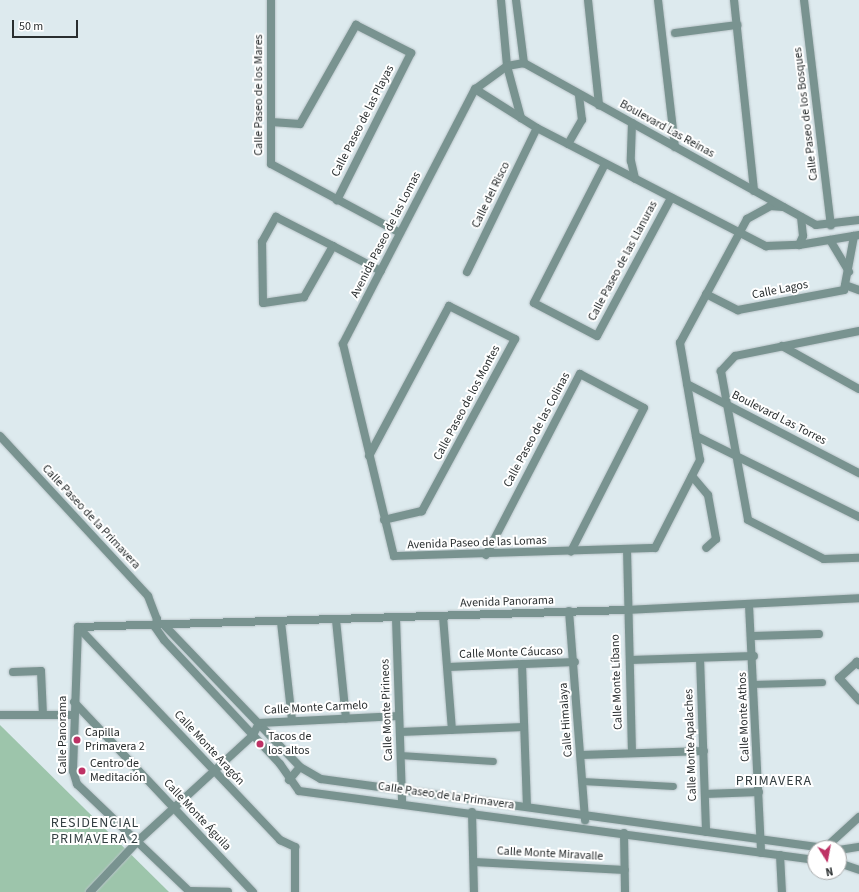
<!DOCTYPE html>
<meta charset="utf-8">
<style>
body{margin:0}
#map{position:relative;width:859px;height:892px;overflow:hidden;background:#ddeaee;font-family:"Source Sans 3",sans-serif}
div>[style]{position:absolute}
.green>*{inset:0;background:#9dc5ab}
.roads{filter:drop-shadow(0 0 1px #b9c4c8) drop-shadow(0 0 1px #b9c4c8)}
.pedestrian>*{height:7px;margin:-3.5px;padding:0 3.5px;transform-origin:3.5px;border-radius:3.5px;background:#799390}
.minor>*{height:8px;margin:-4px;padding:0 4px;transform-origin:4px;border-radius:4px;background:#799390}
.dots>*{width:11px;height:11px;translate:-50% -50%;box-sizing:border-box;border:2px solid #fff;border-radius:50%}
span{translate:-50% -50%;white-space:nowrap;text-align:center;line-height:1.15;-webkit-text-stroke:4px #fff;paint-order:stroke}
.street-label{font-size:12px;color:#292e2f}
.poi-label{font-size:12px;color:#292e2f}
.left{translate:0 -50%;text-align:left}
.quarter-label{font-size:14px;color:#343f42;letter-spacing:1px}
.north{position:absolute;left:807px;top:840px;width:40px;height:40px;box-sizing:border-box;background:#fff;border:1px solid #a9abac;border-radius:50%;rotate:169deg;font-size:11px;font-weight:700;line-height:16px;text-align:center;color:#292e2f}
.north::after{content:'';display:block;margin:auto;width:14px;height:18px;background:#be3265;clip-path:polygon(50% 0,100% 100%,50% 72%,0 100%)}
.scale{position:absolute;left:12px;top:20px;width:66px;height:18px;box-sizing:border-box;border:2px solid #292e2f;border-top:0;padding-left:5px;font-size:12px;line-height:14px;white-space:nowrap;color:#292e2f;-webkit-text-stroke:3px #fff;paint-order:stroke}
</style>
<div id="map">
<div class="green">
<i style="clip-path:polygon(0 725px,169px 892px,0 892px)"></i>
</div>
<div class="roads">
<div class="pedestrian">
<i style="left:755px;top:684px;width:67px;rotate:-1.7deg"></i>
<i style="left:400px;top:755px;width:93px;rotate:3.7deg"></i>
<i style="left:582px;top:781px;width:91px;rotate:3.1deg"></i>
</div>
<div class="minor">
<i style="left:271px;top:0;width:164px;rotate:90deg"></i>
<i style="left:271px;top:164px;width:146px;rotate:28.1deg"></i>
<i style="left:501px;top:0;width:66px;rotate:84.8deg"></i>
<i style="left:507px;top:66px;width:54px;rotate:74.9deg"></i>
<i style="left:516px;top:0;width:64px;rotate:82.8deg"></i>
<i style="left:588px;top:0;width:106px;rotate:84deg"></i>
<i style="left:658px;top:0;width:148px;rotate:83.4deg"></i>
<i style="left:734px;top:0;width:192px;rotate:84deg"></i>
<i style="left:804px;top:0;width:227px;rotate:83.2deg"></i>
<i style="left:675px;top:33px;width:63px;rotate:-7.4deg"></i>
<i style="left:524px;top:63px;width:17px;rotate:170deg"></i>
<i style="left:507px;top:66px;width:39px;rotate:144deg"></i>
<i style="left:475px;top:89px;width:287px;rotate:117.4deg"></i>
<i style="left:343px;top:344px;width:218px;rotate:76.5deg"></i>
<i style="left:394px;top:556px;width:261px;rotate:-1.8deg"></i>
<i style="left:655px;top:548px;width:99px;rotate:-62.9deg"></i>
<i style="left:700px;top:460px;width:119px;rotate:-99.7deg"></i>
<i style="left:680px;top:343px;width:141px;rotate:-61.6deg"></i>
<i style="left:747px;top:219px;width:26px;rotate:-29deg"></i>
<i style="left:770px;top:206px;width:13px;rotate:4deg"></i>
<i style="left:524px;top:63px;width:334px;rotate:29deg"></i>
<i style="left:816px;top:225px;width:43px;rotate:-6.6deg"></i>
<i style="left:475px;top:89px;width:73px;rotate:32.2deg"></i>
<i style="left:537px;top:128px;width:258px;rotate:27.3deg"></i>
<i style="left:766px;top:246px;width:33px;rotate:-2deg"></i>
<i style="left:799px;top:245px;width:61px;rotate:-9.5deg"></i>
<i style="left:271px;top:122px;width:29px;rotate:4deg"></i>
<i style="left:300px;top:124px;width:114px;rotate:-60.5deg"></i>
<i style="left:356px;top:25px;width:62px;rotate:27deg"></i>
<i style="left:411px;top:53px;width:165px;rotate:116.7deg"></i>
<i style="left:632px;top:123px;width:38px;rotate:92deg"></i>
<i style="left:631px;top:161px;width:18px;rotate:77deg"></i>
<i style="left:568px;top:144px;width:28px;rotate:-60deg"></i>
<i style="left:582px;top:120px;width:26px;rotate:-97deg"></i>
<i style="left:605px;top:164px;width:156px;rotate:117.1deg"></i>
<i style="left:534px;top:303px;width:71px;rotate:27.6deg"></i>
<i style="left:597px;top:336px;width:157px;rotate:-61.8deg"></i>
<i style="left:830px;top:240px;width:37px;rotate:59deg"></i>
<i style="left:799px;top:245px;width:10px;rotate:-66deg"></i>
<i style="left:803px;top:236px;width:19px;rotate:-96deg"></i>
<i style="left:333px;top:246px;width:59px;rotate:119.6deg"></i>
<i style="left:304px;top:297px;width:41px;rotate:171.7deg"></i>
<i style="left:263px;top:303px;width:61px;rotate:-90.9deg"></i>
<i style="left:262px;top:242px;width:29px;rotate:-61deg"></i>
<i style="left:276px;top:217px;width:64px;rotate:27deg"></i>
<i style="left:333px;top:246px;width:54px;rotate:27.5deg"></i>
<i style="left:467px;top:272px;width:160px;rotate:-64.1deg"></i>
<i style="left:845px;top:285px;width:15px;rotate:20deg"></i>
<i style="left:706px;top:294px;width:36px;rotate:27deg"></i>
<i style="left:738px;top:310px;width:108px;rotate:-10.7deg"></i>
<i style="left:844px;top:290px;width:55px;rotate:-79.5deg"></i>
<i style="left:859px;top:331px;width:126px;rotate:168.6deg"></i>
<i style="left:735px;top:356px;width:21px;rotate:133deg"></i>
<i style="left:721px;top:371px;width:151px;rotate:79.7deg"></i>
<i style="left:748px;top:520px;width:85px;rotate:27.2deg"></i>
<i style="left:824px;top:559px;width:35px;rotate:-2deg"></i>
<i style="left:782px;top:346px;width:88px;rotate:29.2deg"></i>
<i style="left:687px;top:384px;width:194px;rotate:27.4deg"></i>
<i style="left:0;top:436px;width:218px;rotate:47.2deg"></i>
<i style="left:148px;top:596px;width:25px;rotate:69deg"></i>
<i style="left:157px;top:619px;width:8px;rotate:104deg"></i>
<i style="left:155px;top:627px;width:16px;rotate:55deg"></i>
<i style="left:164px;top:640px;width:170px;rotate:46.9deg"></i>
<i style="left:280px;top:764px;width:33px;rotate:55deg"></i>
<i style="left:299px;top:791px;width:521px;rotate:7.62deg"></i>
<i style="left:696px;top:436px;width:182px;rotate:26.4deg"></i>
<i style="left:369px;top:456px;width:170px;rotate:-61.9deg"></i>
<i style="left:449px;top:306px;width:74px;rotate:26.6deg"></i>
<i style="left:515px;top:339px;width:196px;rotate:118.4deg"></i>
<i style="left:422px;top:511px;width:39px;rotate:167deg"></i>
<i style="left:692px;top:476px;width:25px;rotate:50deg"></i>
<i style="left:708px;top:495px;width:45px;rotate:79.7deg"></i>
<i style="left:716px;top:539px;width:13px;rotate:138deg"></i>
<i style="left:627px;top:549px;width:204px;rotate:88.6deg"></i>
<i style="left:486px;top:555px;width:204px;rotate:-62.6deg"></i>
<i style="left:580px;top:374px;width:72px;rotate:28deg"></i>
<i style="left:644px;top:408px;width:161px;rotate:117deg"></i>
<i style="left:749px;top:605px;width:248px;rotate:87.2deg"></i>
<i style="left:569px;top:611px;width:210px;rotate:85.6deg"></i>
<i style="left:443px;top:616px;width:114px;rotate:85.5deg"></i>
<i style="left:396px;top:618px;width:184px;rotate:88.1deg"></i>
<i style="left:336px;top:620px;width:99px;rotate:84.2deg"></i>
<i style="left:281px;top:622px;width:99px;rotate:83.6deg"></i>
<i style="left:165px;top:626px;width:195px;rotate:46.2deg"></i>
<i style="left:300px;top:767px;width:24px;rotate:30deg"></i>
<i style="left:321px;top:779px;width:508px;rotate:7.81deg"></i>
<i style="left:78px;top:627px;width:548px;rotate:-1.78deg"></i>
<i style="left:626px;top:610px;width:233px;rotate:-2.9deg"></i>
<i style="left:78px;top:627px;width:294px;rotate:46.5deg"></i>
<i style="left:280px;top:840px;width:17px;rotate:25deg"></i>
<i style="left:295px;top:847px;width:45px;rotate:90deg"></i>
<i style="left:78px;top:627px;width:144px;rotate:92deg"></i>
<i style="left:73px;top:771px;width:14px;rotate:73deg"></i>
<i style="left:77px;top:784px;width:155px;rotate:43.7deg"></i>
<i style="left:189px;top:891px;width:39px;rotate:1deg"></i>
<i style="left:753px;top:636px;width:66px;rotate:-1.7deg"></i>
<i style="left:700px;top:658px;width:174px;rotate:88deg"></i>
<i style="left:630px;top:660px;width:124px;rotate:-1.8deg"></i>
<i style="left:522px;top:664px;width:143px;rotate:88deg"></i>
<i style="left:859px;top:665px;width:4px;rotate:-124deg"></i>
<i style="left:857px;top:662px;width:24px;rotate:138deg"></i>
<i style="left:839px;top:678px;width:30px;rotate:48deg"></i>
<i style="left:448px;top:667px;width:127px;rotate:-2.3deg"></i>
<i style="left:13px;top:672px;width:28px;rotate:-2deg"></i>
<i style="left:41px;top:671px;width:44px;rotate:87.4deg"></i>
<i style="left:74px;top:702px;width:261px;rotate:46.7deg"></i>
<i style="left:0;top:715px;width:74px"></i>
<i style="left:400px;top:732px;width:124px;rotate:-2.3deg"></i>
<i style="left:581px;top:755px;width:123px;rotate:-1.9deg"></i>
<i style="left:289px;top:780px;width:17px;rotate:-50deg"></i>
<i style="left:705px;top:794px;width:54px;rotate:-2.1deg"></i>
<i style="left:472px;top:812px;width:80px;rotate:88.6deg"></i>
<i style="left:624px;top:833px;width:59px;rotate:89deg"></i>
<i style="left:825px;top:848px;width:46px;rotate:-42.4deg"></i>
<i style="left:839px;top:850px;width:20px;rotate:-9deg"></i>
<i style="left:780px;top:855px;width:37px;rotate:87deg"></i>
<i style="left:474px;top:862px;width:151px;rotate:3deg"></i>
<i style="left:839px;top:863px;width:21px;rotate:19deg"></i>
<i style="left:90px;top:892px;width:71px;rotate:-46.7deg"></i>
<i style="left:139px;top:840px;width:155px;rotate:-42.6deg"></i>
<i style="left:253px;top:735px;width:13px;rotate:-63deg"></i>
<i style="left:259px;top:723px;width:140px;rotate:-2.9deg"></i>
</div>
</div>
<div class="dots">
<i style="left:77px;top:740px;background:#be3265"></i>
<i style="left:260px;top:744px;background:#be3265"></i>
<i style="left:82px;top:771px;background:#be3265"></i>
</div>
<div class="street-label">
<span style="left:259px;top:95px;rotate:-90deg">Calle Paseo de los Mares</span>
<span style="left:806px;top:114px;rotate:-97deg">Calle Paseo de los Bosques</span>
<span style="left:363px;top:121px;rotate:-63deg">Calle Paseo de las Playas</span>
<span style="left:667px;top:129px;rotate:29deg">Boulevard Las Reinas</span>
<span style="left:491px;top:195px;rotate:-64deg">Calle del Risco</span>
<span style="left:386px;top:235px;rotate:-63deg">Avenida Paseo de las Lomas</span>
<span style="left:623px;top:261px;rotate:-62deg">Calle Paseo de las Llanuras</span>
<span style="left:780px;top:290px;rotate:-11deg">Calle Lagos</span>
<span style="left:467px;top:403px;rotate:-62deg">Calle Paseo de los Montes</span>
<span style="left:779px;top:418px;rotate:27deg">Boulevard Las Torres</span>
<span style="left:537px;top:430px;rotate:-62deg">Calle Paseo de las Colinas</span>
<span style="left:91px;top:517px;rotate:47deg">Calle Paseo de la Primavera</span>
<span style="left:477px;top:543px;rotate:-2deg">Avenida Paseo de las Lomas</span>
<span style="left:507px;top:602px;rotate:-2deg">Avenida Panorama</span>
<span style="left:511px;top:653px;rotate:-2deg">Calle Monte Cáucaso</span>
<span style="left:617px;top:682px;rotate:-92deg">Calle Monte Líbano</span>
<span style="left:316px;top:708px;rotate:-3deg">Calle Monte Carmelo</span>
<span style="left:387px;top:710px;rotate:-92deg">Calle Monte Pirineos</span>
<span style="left:744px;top:717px;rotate:-92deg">Calle Monte Athos</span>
<span style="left:566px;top:720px;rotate:-94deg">Calle Himalaya</span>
<span style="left:63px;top:735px;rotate:-90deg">Calle Panorama</span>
<span style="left:691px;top:745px;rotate:-92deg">Calle Monte Apalaches</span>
<span style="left:209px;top:748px;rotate:47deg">Calle Monte Aragón</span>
<span style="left:446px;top:796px;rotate:8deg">Calle Paseo de la Primavera</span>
<span style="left:197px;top:815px;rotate:47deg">Calle Monte Águila</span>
<span style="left:550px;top:854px;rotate:3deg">Calle Monte Miravalle</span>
</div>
<div class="poi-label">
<span class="left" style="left:85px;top:740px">Capilla<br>Primavera 2</span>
<span class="left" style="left:268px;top:744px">Tacos de<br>los altos</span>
<span class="left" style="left:90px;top:771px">Centro de<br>Meditación</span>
</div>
<div class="quarter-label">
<span style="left:774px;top:781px">PRIMAVERA</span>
<span style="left:95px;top:831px">RESIDENCIAL<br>PRIMAVERA 2</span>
</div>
<div class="north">N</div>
<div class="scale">50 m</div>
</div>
